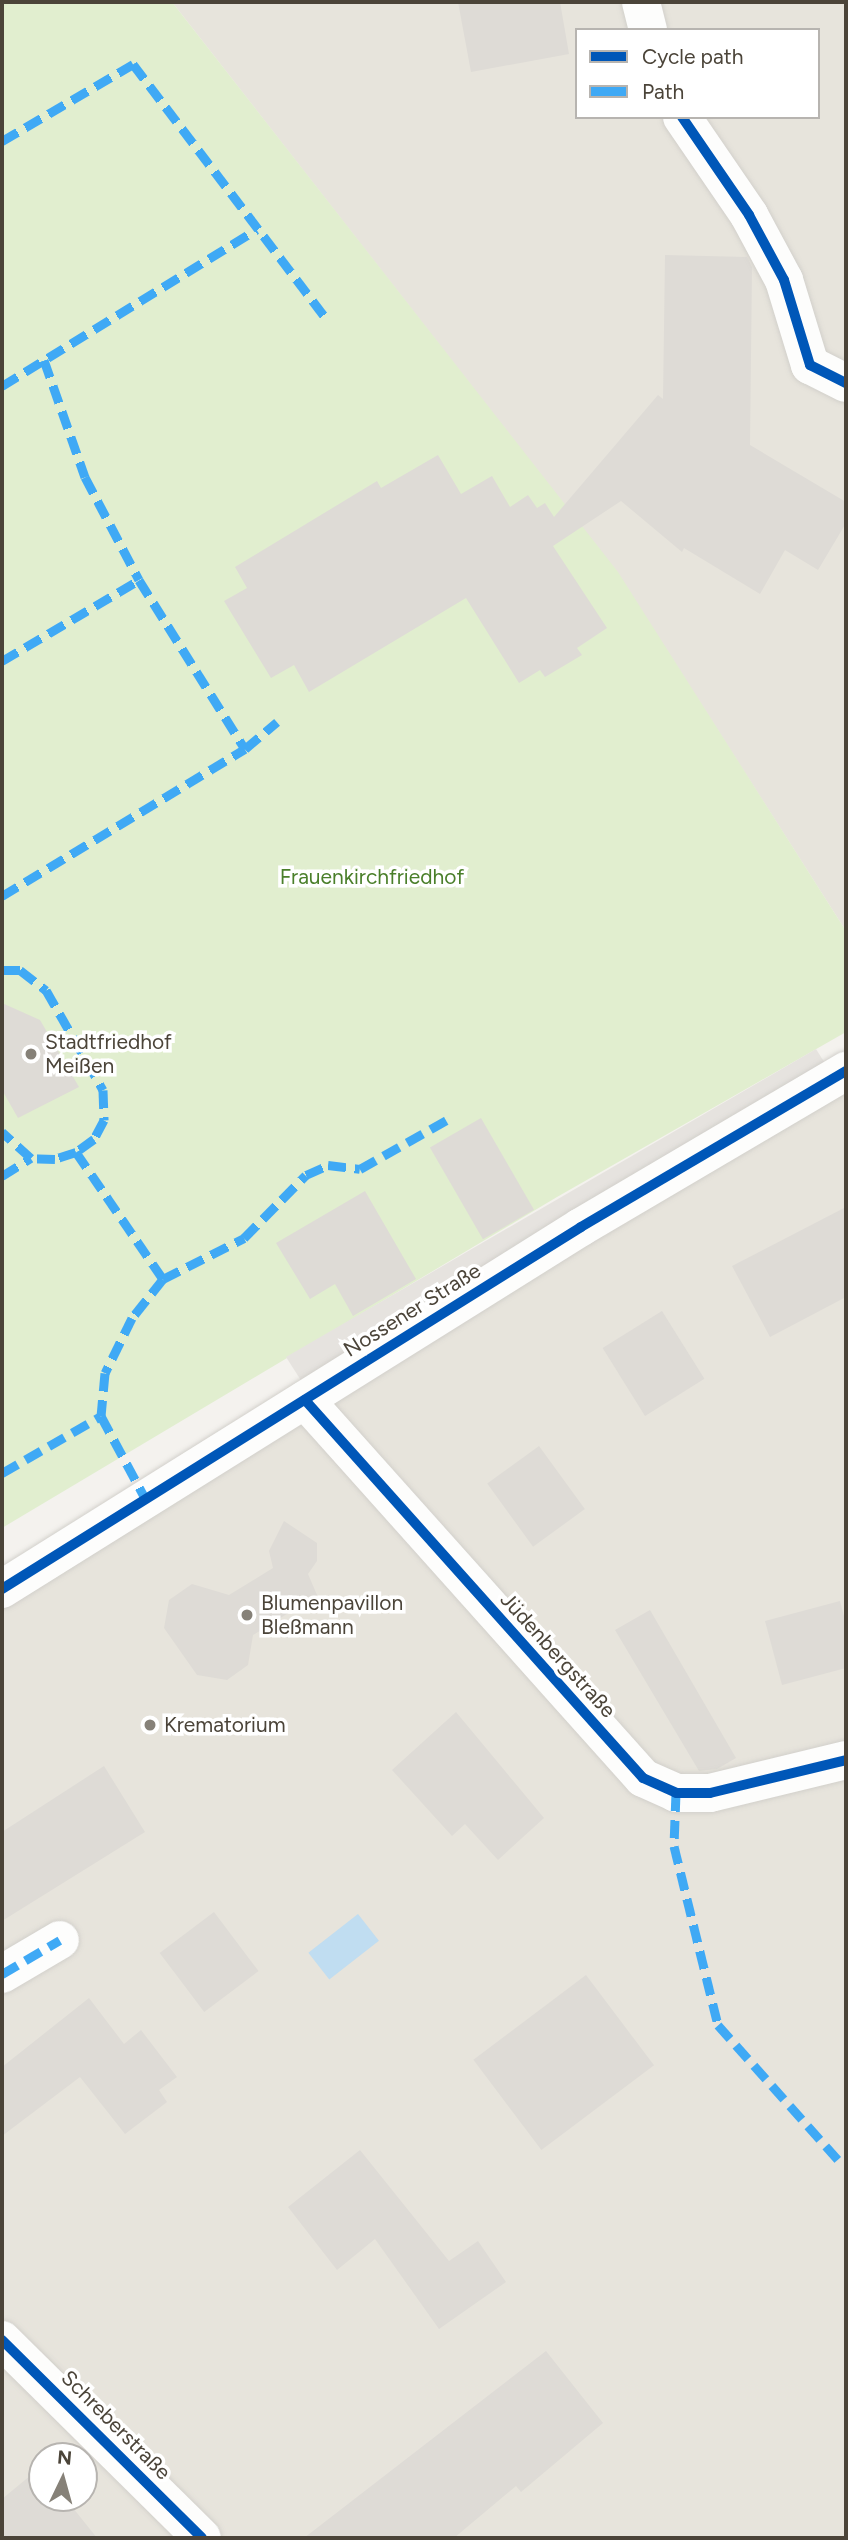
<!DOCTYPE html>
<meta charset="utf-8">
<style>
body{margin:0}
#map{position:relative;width:848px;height:2540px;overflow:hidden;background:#f4f2ee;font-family:Figtree,sans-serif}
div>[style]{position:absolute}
.residential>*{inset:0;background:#e7e4dc}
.green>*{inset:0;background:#e1eecf}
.parking>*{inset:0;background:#e6e3df}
.water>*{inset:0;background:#c0ddf1;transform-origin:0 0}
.building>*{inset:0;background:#dedbd6;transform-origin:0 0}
.roads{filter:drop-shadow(0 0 2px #d2d0cb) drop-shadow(0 0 2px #d2d0cb)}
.minor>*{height:38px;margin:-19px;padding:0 19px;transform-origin:19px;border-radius:19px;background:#fdfdfc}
.quiet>*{height:9px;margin-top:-4.5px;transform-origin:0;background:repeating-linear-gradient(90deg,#3fa9f5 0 18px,transparent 0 27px)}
.cycleway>*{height:10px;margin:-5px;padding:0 5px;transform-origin:5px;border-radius:5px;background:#0057b8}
.dots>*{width:19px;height:19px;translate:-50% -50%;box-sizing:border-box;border:4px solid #fff;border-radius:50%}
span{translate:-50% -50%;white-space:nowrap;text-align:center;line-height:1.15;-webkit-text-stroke:7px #fff;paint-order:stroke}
.park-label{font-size:21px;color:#4a7f2a}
.poi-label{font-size:21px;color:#4b4439}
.left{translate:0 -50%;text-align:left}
.street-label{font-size:21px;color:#4b4439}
.frame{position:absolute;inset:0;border:4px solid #4b4439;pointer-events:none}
.legend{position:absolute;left:575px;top:28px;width:245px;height:91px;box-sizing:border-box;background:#fff;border:2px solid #b7b4b0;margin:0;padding:9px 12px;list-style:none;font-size:21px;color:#4b4439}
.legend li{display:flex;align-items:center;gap:14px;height:35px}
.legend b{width:35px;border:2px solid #b7b4b0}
.north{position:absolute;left:28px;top:2442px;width:70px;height:70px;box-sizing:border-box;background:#fff;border:2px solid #b7b4b0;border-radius:50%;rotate:5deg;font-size:19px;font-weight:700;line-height:28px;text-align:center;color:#4b4439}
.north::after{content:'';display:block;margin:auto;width:24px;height:32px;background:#868178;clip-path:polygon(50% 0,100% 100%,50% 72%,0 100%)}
</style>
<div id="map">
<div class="residential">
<i style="clip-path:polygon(evenodd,172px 2px,846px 2px,846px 931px,617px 572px,172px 2px,577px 30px,818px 30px,818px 117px,577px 117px,577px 30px)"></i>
<i style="clip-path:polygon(evenodd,846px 1071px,846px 2538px,2px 2538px,2px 1589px,846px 1071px,42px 2456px,84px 2456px,84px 2498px,42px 2498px,42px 2456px)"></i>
</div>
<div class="green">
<i style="clip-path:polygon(2px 2px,172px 2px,618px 572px,846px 931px,846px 1032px,557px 1197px,2px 1528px)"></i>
</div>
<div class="parking">
<i style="clip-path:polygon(816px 1049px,828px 1068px,302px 1382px,286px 1357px)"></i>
</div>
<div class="water">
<i style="left:358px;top:1914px;width:34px;height:63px;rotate:52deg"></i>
</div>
<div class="building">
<i style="clip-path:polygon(458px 2px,560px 2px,569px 54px,471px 72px)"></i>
<i style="clip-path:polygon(665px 255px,747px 257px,752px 267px,750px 445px,846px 502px,846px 523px,818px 570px,785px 550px,760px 594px,684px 548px,682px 552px,621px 501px,553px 546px,607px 628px,577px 648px,582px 655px,545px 677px,540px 670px,519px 683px,466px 598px,309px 692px,294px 665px,271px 678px,224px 601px,247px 588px,235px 567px,377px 481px,381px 488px,438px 455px,461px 494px,492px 476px,510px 507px,528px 495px,537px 508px,545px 503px,554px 517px,658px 395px,663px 399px)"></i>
<i style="clip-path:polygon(2px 1003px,40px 1020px,79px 1087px,18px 1118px,2px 1090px)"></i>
<i style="left:481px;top:1118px;width:106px;height:59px;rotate:60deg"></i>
<i style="clip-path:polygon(365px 1191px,416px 1279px,353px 1316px,335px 1284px,310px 1299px,276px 1243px)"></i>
<i style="clip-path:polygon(846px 1207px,846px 1297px,770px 1337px,732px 1266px)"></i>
<i style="left:662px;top:1311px;width:80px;height:70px;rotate:58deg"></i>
<i style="left:539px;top:1446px;width:78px;height:64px;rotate:54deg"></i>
<i style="clip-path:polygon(284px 1521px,317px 1543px,317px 1561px,308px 1574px,317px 1595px,253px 1635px,248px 1665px,227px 1680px,197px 1675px,164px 1628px,169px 1600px,192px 1584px,229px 1595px,273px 1568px,269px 1551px)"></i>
<i style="clip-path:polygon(840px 1601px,846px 1624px,846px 1668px,782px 1685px,765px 1621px)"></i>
<i style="clip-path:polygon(650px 1610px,736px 1758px,717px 1769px,699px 1771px,615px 1630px)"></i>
<i style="clip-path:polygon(456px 1712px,544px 1818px,498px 1860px,465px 1824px,452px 1836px,392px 1770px)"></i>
<i style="clip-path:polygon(104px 1766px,145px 1832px,2px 1921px,2px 1832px)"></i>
<i style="left:214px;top:1912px;width:74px;height:68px;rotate:53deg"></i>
<i style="left:586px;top:1975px;width:113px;height:141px;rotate:53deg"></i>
<i style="clip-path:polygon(89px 1998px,124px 2044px,141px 2030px,177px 2077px,159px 2090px,167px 2102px,125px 2134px,80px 2077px,2px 2136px,2px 2067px)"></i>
<i style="clip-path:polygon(360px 2150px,449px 2261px,478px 2241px,506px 2282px,439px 2329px,375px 2239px,337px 2270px,288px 2207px)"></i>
<i style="clip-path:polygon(546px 2351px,603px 2423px,521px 2492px,516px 2486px,454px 2538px,304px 2538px)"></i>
<i style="clip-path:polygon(42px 2466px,42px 2498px,65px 2498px,97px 2538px,2px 2538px,2px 2499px)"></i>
</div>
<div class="roads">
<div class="minor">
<i style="left:641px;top:2px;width:29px;rotate:76deg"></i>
<i style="left:682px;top:117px;width:119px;rotate:55.6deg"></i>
<i style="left:749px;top:215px;width:74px;rotate:61.7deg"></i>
<i style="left:784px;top:280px;width:89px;rotate:73deg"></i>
<i style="left:810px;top:365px;width:40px;rotate:26.6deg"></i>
<i style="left:305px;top:1400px;width:507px;rotate:48.2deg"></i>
<i style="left:643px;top:1778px;width:36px;rotate:24deg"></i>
<i style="left:676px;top:1793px;width:34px"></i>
<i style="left:710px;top:1793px;width:140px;rotate:-13.6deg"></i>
<i style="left:2px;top:1589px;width:683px;rotate:-32.01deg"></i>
<i style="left:581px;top:1227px;width:308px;rotate:-30.5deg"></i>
<i style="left:2px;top:1974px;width:67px;rotate:-30.4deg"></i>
<i style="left:2px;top:2340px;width:281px;rotate:44.7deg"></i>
</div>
</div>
<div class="quiet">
<i style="left:2px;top:141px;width:152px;rotate:-30.4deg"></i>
<i style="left:133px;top:64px;width:321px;rotate:52.8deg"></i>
<i style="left:44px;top:360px;width:124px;rotate:70.7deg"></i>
<i style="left:85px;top:477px;width:116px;rotate:62.3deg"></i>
<i style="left:139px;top:580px;width:199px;rotate:57.9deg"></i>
<i style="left:2px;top:386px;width:299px;rotate:-31.6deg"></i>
<i style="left:2px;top:661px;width:159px;rotate:-30.6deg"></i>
<i style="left:2px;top:896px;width:284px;rotate:-31.2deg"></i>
<i style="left:245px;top:749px;width:42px;rotate:-40.2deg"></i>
<i style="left:2px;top:970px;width:18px"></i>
<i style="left:20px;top:970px;width:33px;rotate:38deg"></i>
<i style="left:46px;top:990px;width:115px;rotate:60.3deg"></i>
<i style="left:103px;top:1090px;width:30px;rotate:88deg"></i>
<i style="left:104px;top:1120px;width:21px;rotate:118deg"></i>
<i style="left:94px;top:1139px;width:22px;rotate:144deg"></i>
<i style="left:76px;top:1152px;width:22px;rotate:162deg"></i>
<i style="left:55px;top:1159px;width:24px;rotate:-178deg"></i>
<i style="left:31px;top:1158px;width:39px;rotate:-138deg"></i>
<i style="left:76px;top:1152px;width:154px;rotate:55.6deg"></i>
<i style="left:163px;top:1279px;width:50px;rotate:128.5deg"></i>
<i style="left:132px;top:1318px;width:61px;rotate:116.1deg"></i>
<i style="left:105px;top:1373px;width:43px;rotate:95.3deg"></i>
<i style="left:101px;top:1416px;width:95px;rotate:61.8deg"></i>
<i style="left:2px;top:1176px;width:34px;rotate:-32deg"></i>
<i style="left:163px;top:1279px;width:91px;rotate:-26.8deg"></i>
<i style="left:244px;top:1238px;width:88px;rotate:-45.5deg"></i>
<i style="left:306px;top:1175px;width:24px;rotate:-24deg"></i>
<i style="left:328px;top:1165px;width:32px;rotate:7deg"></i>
<i style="left:360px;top:1169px;width:106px;rotate:-29.5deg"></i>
<i style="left:2px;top:1473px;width:114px;rotate:-29.9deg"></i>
<i style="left:676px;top:1793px;width:53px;rotate:92.2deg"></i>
<i style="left:674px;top:1846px;width:184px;rotate:76.2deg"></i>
<i style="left:718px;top:2025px;width:186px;rotate:48.3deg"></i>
<i style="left:2px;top:1974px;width:67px;rotate:-30.4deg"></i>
</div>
<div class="cycleway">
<i style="left:682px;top:117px;width:119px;rotate:55.6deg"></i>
<i style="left:749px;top:215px;width:74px;rotate:61.7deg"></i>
<i style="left:784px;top:280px;width:89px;rotate:73deg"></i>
<i style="left:810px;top:365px;width:40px;rotate:26.6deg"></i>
<i style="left:305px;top:1400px;width:507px;rotate:48.2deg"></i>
<i style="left:643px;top:1778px;width:36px;rotate:24deg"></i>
<i style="left:676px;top:1793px;width:34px"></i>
<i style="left:710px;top:1793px;width:140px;rotate:-13.6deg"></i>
<i style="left:2px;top:1589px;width:683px;rotate:-32.01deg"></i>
<i style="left:581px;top:1227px;width:308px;rotate:-30.5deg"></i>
<i style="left:2px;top:2340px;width:281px;rotate:44.7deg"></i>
</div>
<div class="dots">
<i style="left:31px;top:1054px;background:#868178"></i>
<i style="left:247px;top:1615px;background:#868178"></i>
<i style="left:150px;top:1725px;background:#868178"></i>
</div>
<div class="park-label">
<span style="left:372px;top:877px">Frauenkirchfriedhof</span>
</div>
<div class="poi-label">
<span class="left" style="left:45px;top:1054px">Stadtfriedhof<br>Meißen</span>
<span class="left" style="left:261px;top:1615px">Blumenpavillon<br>Bleßmann</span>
<span class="left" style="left:164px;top:1725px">Krematorium</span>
</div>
<div class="street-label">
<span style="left:412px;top:1310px;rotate:-32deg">Nossener Straße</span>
<span style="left:558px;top:1655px;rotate:48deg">Jüdenbergstraße</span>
<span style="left:116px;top:2425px;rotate:45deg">Schreberstraße</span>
</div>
<div class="frame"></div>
<ul class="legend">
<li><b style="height:9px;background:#0057b8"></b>Cycle path</li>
<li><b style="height:9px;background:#3fa9f5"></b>Path</li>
</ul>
<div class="north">N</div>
</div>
